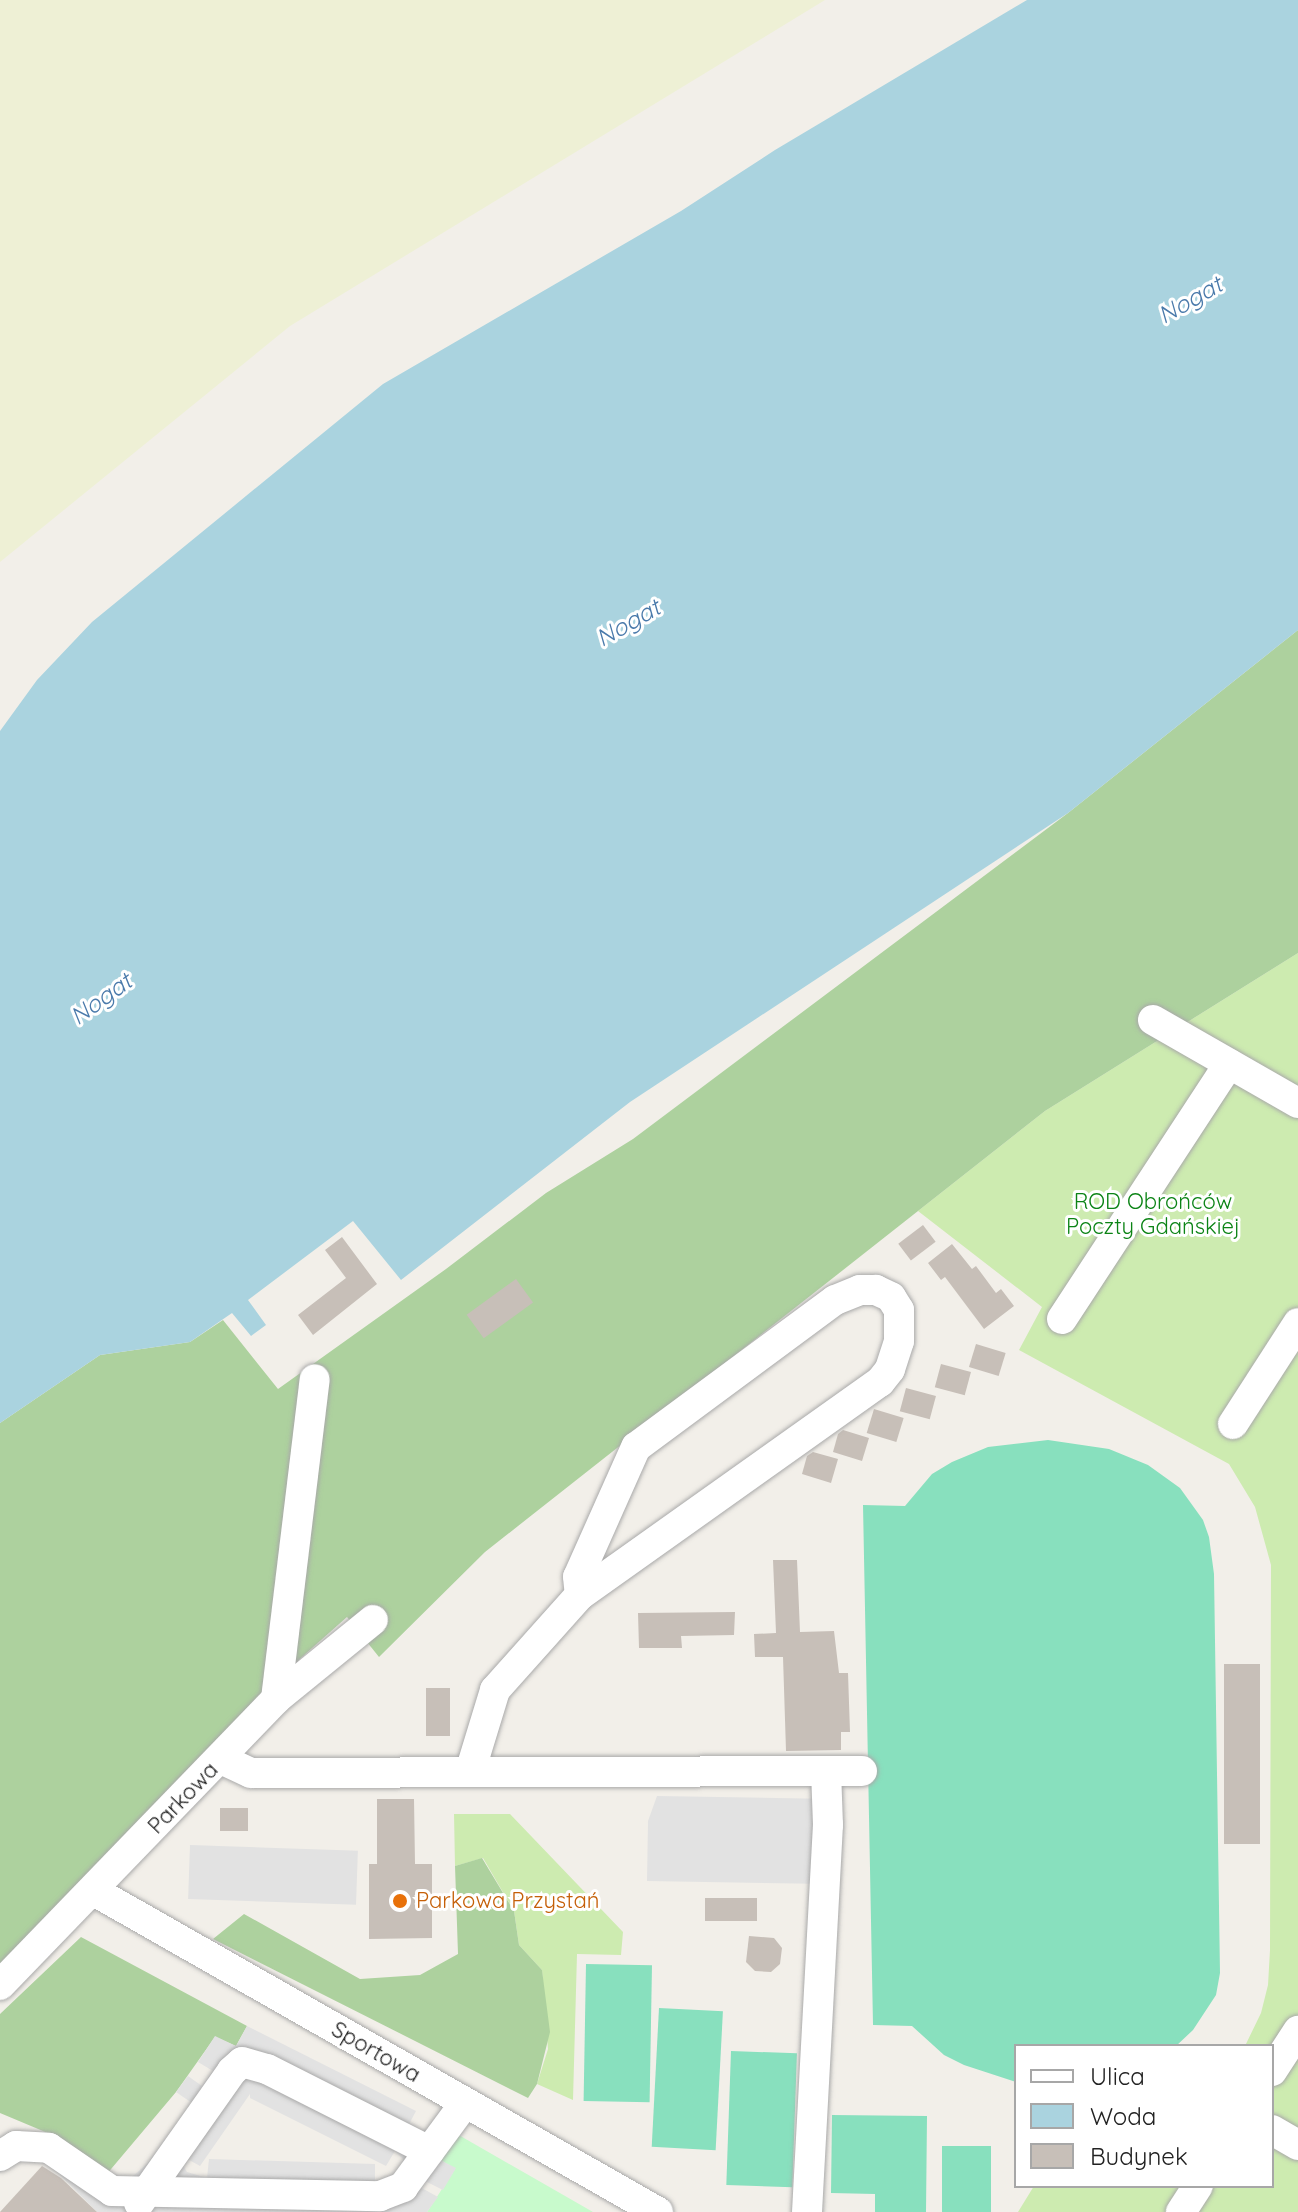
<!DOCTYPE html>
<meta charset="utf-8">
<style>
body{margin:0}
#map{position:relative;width:1298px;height:2212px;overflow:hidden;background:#f2efe9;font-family:Quicksand,sans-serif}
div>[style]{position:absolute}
.farmland>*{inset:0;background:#eef0d5}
.grass>*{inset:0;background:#cdebb0}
.forest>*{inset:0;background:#add19e}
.park>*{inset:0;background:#c8facc}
.pitch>*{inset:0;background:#88e0be;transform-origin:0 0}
.parking>*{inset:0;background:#e2e2e2;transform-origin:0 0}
.water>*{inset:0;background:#aad3df}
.building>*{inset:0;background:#c7bfb8;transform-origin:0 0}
.roads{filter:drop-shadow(0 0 2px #a9a9a9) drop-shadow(0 0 2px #a9a9a9)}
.minor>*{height:30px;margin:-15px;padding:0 15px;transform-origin:15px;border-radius:15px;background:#fff}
.dots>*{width:22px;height:22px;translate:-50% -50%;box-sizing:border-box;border:4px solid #fff;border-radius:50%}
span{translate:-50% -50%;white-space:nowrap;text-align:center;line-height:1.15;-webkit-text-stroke:6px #fff;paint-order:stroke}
.park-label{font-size:22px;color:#0c8416}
.street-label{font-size:22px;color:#222}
.food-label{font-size:22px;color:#c56008}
.left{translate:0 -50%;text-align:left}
.water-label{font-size:24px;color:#4a7aab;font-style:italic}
.legend{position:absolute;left:1014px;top:2044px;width:260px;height:144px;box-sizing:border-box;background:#fff;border:2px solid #a7a7a7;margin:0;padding:10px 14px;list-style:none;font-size:24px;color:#222}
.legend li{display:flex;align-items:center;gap:16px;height:40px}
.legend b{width:40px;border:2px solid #a7a7a7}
</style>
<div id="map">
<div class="farmland">
<i style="clip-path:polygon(0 0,825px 0,290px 326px,0 562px)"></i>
</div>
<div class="grass">
<i style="clip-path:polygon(1298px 953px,1298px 2212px,1018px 2212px,1034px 2186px,1272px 2186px,1272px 2046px,1245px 2046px,1261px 2013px,1268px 1985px,1270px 1950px,1271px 1565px,1255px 1507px,1229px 1464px,1019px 1350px,1042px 1307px,918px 1211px,1045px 1111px)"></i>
<i style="clip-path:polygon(454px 1814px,510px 1814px,623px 1932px,621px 1955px,577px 1954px,573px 2100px,537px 2084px,548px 2049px,542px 1970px,519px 1945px,514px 1911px,483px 1858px,455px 1866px)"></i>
</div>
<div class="forest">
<i style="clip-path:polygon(1298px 630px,1298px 953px,1045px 1111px,485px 1552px,379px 1657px,347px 1617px,258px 1696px,0 1977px,0 1423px,100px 1355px,190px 1342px,223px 1320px,278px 1389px,446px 1269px,546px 1193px,633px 1139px,1068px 813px)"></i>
<i style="clip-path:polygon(482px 1858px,514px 1911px,519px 1945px,542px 1970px,550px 2032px,537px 2084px,528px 2098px,213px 1939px,244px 1914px,360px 1979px,420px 1975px,458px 1954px,455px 1866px)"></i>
<i style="clip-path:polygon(81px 1937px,247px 2026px,236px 2046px,215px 2037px,176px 2092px,106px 2175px,62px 2139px,0 2113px,0 2014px)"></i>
</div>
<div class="park">
<i style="clip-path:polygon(457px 2134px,593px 2212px,427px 2212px,455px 2169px,439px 2159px)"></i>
</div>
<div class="pitch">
<i style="clip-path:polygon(1048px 1440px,1109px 1449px,1148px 1465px,1180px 1488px,1203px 1520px,1209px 1537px,1214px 1574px,1220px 1973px,1216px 1995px,1193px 2030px,1176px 2046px,1016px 2046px,1016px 2082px,964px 2065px,944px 2055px,912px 2026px,873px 2025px,863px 1505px,905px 1506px,932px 1474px,952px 1462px,988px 1447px)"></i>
<i style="left:586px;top:1964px;width:66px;height:137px;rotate:1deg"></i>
<i style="left:659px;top:2008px;width:64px;height:139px;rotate:3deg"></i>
<i style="left:731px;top:2051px;width:66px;height:134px;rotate:2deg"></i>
<i style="clip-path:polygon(832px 2115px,927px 2116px,926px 2212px,875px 2212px,875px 2194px,831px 2193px)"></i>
<i style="left:942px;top:2146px;width:49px;height:66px"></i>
</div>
<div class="parking">
<i style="clip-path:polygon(657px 1796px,833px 1799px,831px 1884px,647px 1881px,648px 1821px)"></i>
<i style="left:190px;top:1845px;width:168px;height:54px;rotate:2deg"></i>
<i style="clip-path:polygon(evenodd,247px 2026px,416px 2111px,407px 2128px,421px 2132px,429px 2128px,450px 2094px,440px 2160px,456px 2168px,443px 2190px,425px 2181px,420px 2187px,438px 2197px,427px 2212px,97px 2212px,40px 2155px,6px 2167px,0 2173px,0 2141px,49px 2134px,62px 2139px,110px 2178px,132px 2177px,148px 2163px,192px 2103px,176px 2092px,188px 2076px,202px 2086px,213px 2071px,198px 2062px,215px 2036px,236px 2046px,247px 2026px,250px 2094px,250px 2098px,386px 2166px,395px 2151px,403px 2159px,403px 2168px,384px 2186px,375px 2184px,375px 2164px,209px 2159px,207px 2178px,187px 2172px,182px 2164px,184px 2157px,200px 2166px,250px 2094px)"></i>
</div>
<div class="water">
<i style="clip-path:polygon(1027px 0,1298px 0,1298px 630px,1068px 813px,630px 1102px,401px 1280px,353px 1221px,248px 1300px,266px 1325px,251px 1336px,232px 1313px,190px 1342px,100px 1355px,0 1423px,0 731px,37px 680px,92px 622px,383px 384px,681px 211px,775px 150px)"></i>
</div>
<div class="building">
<i style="left:923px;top:1225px;width:21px;height:31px;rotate:53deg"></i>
<i style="clip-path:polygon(342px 1237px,377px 1284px,313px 1335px,298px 1315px,346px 1278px,325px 1250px)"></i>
<i style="clip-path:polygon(952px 1244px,972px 1269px,976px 1266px,996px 1293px,1001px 1289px,1014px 1306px,984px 1329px,945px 1277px,941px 1280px,928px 1263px)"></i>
<i style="left:516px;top:1279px;width:29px;height:61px;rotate:54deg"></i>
<i style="left:976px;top:1344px;width:31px;height:24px;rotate:17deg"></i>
<i style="left:941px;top:1364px;width:31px;height:24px;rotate:15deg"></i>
<i style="left:906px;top:1388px;width:31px;height:24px;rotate:15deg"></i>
<i style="left:874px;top:1409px;width:31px;height:25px;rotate:17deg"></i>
<i style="clip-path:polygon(843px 1430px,869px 1438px,862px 1461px,833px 1452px,838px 1434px)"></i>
<i style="clip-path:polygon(813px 1452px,838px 1459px,831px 1483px,802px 1474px,807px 1456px)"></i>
<i style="clip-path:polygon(773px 1560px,797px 1560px,800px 1632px,834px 1631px,839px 1673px,848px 1673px,850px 1732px,841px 1732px,841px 1750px,786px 1751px,783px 1657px,755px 1657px,754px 1634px,776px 1633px)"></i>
<i style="clip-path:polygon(735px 1612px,734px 1635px,681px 1636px,682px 1648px,639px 1648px,638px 1613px)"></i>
<i style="left:1224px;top:1664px;width:36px;height:180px"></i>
<i style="left:426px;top:1688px;width:24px;height:48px"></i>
<i style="clip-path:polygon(377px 1799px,414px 1799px,415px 1864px,432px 1864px,432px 1938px,369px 1939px,369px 1864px,377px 1864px)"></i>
<i style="left:220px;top:1808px;width:28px;height:23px"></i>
<i style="left:705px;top:1898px;width:52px;height:23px"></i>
<i style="clip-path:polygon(749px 1936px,774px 1938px,782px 1948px,780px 1964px,771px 1972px,755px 1971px,746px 1962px)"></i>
<i style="clip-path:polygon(42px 2166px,61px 2178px,97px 2212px,0 2212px)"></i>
</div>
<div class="roads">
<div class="minor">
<i style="left:1153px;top:1020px;width:167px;rotate:29.8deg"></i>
<i style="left:1062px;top:1319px;width:305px;rotate:-56.8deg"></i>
<i style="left:1233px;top:1424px;width:120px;rotate:-57.2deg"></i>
<i style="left:276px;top:1699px;width:322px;rotate:-83.1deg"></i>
<i style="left:221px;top:1759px;width:33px;rotate:25deg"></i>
<i style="left:251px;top:1773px;width:611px;rotate:-0.19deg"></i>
<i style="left:470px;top:1772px;width:86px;rotate:-73deg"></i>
<i style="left:495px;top:1690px;width:127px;rotate:-48.2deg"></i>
<i style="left:580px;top:1595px;width:368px;rotate:-35.4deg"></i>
<i style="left:880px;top:1382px;width:16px;rotate:-52deg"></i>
<i style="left:890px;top:1369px;width:29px;rotate:-72deg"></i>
<i style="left:899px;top:1341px;width:31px;rotate:-90deg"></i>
<i style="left:899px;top:1310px;width:15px;rotate:-122deg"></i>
<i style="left:891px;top:1297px;width:17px;rotate:-155deg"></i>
<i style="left:876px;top:1290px;width:16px;rotate:180deg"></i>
<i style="left:860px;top:1290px;width:27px;rotate:158deg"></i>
<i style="left:835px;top:1300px;width:247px;rotate:143.5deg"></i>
<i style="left:636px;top:1447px;width:142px;rotate:114deg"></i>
<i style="left:578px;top:1577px;width:18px;rotate:84deg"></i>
<i style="left:94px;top:1891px;width:649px;rotate:29.65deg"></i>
<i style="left:0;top:1985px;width:397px;rotate:-46deg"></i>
<i style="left:276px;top:1699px;width:125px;rotate:-39.2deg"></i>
<i style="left:1272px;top:2071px;width:48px;rotate:-57deg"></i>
<i style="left:1272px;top:2130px;width:30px;rotate:30deg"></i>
<i style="left:0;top:2156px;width:19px;rotate:-32deg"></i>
<i style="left:16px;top:2146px;width:33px;rotate:3deg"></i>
<i style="left:49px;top:2148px;width:76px;rotate:34.3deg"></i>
<i style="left:112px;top:2191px;width:268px;rotate:1.1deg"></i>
<i style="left:380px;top:2196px;width:25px;rotate:-21deg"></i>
<i style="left:403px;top:2187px;width:104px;rotate:-53.6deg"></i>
<i style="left:139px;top:2203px;width:161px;rotate:-54.8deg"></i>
<i style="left:232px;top:2071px;width:13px;rotate:-42deg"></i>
<i style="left:242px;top:2062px;width:26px;rotate:16deg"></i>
<i style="left:267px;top:2069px;width:182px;rotate:26.8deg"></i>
<i style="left:807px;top:2212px;width:388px;rotate:-86.9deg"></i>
<i style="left:828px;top:1825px;width:54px;rotate:-92.1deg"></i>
<i style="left:1181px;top:2212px;width:31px;rotate:-57deg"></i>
</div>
</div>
<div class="dots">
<i style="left:400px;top:1901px;background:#e8710a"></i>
</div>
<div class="park-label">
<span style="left:1153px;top:1214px">ROD Obrońców<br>Poczty Gdańskiej</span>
</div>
<div class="street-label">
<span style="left:183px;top:1798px;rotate:-46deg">Parkowa</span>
<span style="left:376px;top:2052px;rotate:30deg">Sportowa</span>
</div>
<div class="food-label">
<span class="left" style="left:416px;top:1901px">Parkowa Przystań</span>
</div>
<div class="water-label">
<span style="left:1190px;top:300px;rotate:-30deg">Nogat</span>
<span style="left:628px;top:623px;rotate:-30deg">Nogat</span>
<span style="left:101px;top:999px;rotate:-36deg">Nogat</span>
</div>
<ul class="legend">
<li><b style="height:10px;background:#fff"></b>Ulica</li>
<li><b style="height:22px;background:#aad3df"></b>Woda</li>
<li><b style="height:22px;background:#c7bfb8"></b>Budynek</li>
</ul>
</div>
